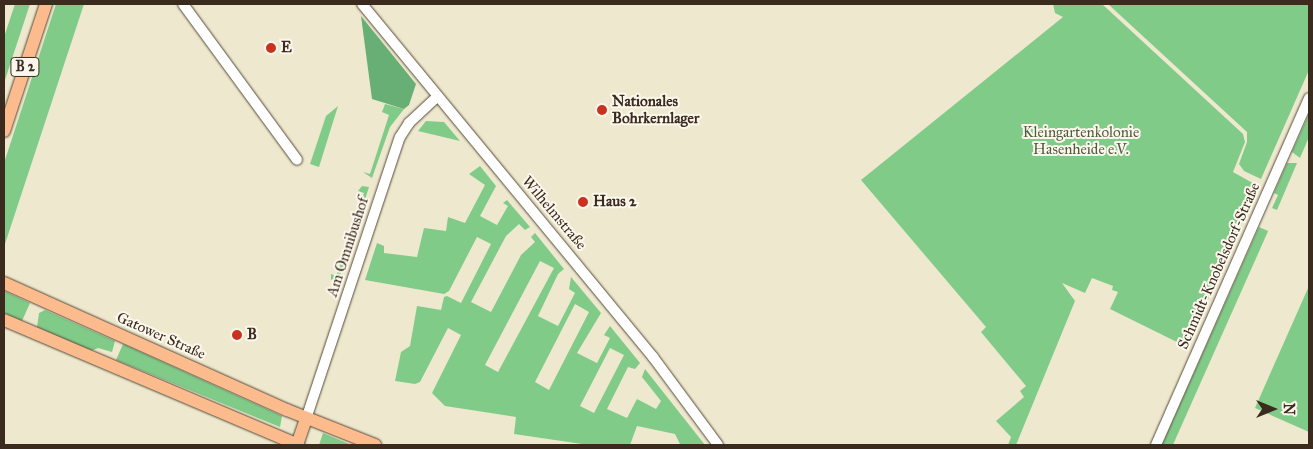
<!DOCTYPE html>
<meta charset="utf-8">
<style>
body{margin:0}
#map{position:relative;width:1313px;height:449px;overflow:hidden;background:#eee9ce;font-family:"IM FELL Great Primer",serif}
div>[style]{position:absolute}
.green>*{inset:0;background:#81cb89;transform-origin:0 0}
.forest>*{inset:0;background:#68af75}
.roads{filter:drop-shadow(0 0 1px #564738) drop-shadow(0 0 1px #564738)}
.minor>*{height:10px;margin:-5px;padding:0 5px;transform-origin:5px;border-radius:5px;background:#fff}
.major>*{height:12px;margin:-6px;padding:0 6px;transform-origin:6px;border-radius:6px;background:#fbbb8d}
.dots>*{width:14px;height:14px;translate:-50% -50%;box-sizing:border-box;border:2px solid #fbf7ec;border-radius:50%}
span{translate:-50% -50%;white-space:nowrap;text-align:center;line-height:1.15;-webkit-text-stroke:4px #fbf7ec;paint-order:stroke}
.shield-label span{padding:1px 4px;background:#fbf7ec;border:1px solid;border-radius:4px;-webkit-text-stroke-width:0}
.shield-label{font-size:14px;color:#3b2a1e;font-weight:700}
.poi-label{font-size:15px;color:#3b2a1e;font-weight:700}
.left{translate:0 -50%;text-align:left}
.park-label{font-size:15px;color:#505a3e}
.street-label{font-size:15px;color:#3b2a1e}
.frame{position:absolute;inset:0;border:5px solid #3b2a1e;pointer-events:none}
.north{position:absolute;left:1248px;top:384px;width:50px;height:50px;-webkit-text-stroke:4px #fbf7ec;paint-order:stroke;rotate:90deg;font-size:14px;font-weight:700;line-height:20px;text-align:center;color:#3b2a1e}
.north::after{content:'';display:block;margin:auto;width:18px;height:22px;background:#3b2a1e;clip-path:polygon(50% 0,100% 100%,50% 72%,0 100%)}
</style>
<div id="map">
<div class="green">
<i style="clip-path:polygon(15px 4px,30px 4px,4px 83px,4px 37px)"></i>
<i style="clip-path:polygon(56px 4px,84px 4px,4px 247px,4px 163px)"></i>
<i style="clip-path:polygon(1053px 4px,1102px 4px,1243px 134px,1245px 142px,1233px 172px,1258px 186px,1187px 347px,1110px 309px,1118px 292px,1112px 290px,1113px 286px,1092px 278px,1085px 293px,1062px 283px,1075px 301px,1016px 445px,1008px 445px,1011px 437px,996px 421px,1024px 397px,1020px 391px,1026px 386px,981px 332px,986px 327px,861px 180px,1063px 17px,1055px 13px)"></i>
<i style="clip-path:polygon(1108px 4px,1309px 4px,1309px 70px,1261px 179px,1244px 171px,1239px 164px,1247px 142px,1247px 132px)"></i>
<i style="clip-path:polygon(385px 104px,404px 109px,390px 127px,372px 178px,363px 172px,370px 174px,389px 115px,382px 112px)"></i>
<i style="clip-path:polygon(338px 106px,319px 167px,310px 164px,326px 116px)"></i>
<i style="clip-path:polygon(1309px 114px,1309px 137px,1300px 158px,1292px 152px)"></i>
<i style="clip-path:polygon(426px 121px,444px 122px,460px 141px,418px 131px)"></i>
<i style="clip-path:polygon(1287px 163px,1297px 163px,1277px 210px,1272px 208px,1278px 195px,1274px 193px)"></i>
<i style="clip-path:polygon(evenodd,480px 166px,496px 186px,480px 216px,497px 225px,508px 206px,503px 203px,507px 200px,530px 227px,525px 230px,519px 224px,506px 236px,471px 302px,491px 312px,521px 255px,535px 242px,531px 237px,535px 233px,564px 269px,558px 274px,538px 316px,558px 326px,575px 293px,569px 289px,571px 277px,601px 313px,577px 353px,597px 363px,610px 338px,604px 335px,610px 326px,640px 363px,635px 369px,628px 367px,607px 409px,627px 418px,637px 399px,656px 409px,661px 401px,642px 377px,645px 369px,705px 445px,685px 445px,680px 444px,675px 434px,637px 426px,630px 445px,589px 445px,514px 434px,516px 417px,445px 406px,432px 393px,461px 335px,448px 328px,420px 382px,415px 384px,395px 381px,401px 352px,410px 346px,417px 306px,441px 310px,444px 297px,447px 296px,461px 303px,491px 244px,477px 237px,449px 291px,444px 294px,365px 280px,377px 243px,384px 246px,384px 253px,417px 257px,424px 228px,446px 231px,448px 217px,465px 223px,485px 185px,469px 174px,480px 166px,540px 261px,554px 268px,498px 372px,485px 365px,540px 261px,480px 166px,575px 304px,589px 312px,549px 390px,535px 382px,575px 304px,480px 166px,610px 348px,624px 355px,594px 413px,580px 406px,610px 348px)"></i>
<i style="clip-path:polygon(362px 186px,369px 187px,344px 265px,340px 275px,331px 280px,331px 274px,336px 276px,341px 262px,364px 193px,358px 191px)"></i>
<i style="left:1259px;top:227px;width:10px;height:239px;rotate:24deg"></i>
<i style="clip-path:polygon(1309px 286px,1309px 432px,1255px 408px)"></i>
<i style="clip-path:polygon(4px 291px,30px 303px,22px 321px,4px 313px)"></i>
<i style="clip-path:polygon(45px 310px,115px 341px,112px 352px,98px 348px,91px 351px,37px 327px,39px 313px)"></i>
<i style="clip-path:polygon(123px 344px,282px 416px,280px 427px,116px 360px)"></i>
<i style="clip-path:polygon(323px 433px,349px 444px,353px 445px,319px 445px)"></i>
</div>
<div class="forest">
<i style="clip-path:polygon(361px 16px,416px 84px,409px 105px,404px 109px,372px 99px)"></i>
</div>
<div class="roads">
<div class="minor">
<i style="left:183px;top:4px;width:193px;rotate:53.8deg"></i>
<i style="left:362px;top:4px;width:457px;rotate:50.5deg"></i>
<i style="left:653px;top:357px;width:109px;rotate:53.5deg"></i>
<i style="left:306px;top:419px;width:297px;rotate:-71.6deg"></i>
<i style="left:400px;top:137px;width:17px;rotate:-57deg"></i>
<i style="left:409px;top:123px;width:38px;rotate:-43deg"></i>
<i style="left:1156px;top:445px;width:379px;rotate:-66.2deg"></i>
</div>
<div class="major">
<i style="left:4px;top:131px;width:134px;rotate:-71.7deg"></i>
<i style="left:4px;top:283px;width:310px;rotate:24.2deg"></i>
<i style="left:287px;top:410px;width:95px;rotate:21.7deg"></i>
<i style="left:4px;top:320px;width:320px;rotate:23deg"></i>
<i style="left:297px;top:445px;width:28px;rotate:-71deg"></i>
</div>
</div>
<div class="dots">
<i style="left:271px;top:48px;background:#c8321e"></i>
<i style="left:602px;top:110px;background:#c8321e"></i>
<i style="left:583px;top:202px;background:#c8321e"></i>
<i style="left:237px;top:335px;background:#c8321e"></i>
</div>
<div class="shield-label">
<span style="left:25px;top:67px">B 2</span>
</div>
<div class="poi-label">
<span class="left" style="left:281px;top:48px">E</span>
<span class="left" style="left:612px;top:110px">Nationales<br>Bohrkernlager</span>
<span class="left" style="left:593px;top:202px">Haus 2</span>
<span class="left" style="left:247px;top:335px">B</span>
</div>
<div class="park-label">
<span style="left:1081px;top:141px">Kleingartenkolonie<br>Hasenheide e.V.</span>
</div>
<div class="street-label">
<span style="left:554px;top:213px;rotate:50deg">Wilhelmstraße</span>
<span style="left:348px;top:247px;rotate:-72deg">Am Omnibushof</span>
<span style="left:1219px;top:266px;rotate:-66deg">Schmidt-Knobelsdorf-Straße</span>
<span style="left:161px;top:336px;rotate:24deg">Gatower Straße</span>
</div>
<div class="frame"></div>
<div class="north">N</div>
</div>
